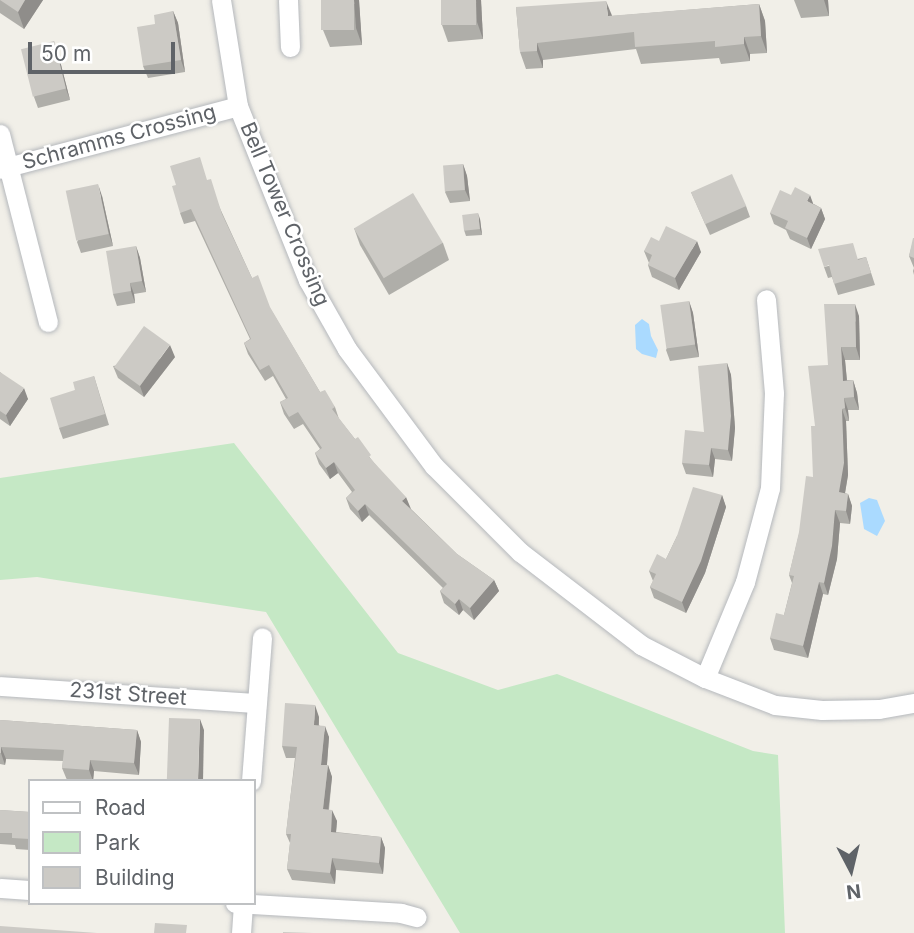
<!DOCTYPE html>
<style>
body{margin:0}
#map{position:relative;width:914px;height:933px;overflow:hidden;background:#f1efe8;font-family:Inter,sans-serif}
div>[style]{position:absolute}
.green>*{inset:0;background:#c5e8c5}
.water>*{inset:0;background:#aadaff}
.roads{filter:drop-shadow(0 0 2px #b5b8bc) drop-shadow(0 0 2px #b5b8bc)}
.minor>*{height:19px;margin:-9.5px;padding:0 9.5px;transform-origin:9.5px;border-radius:9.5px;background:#fff}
.wall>*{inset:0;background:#afaea9}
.shaded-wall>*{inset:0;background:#8f8d8a}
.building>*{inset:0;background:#cccac5;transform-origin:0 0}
span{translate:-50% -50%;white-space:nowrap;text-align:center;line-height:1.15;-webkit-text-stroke:5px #fff;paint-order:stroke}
.street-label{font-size:21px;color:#5f6368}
.legend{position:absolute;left:28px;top:779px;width:228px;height:126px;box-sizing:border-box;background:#fff;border:2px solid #bfc1c3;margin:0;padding:9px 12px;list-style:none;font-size:21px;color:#5f6368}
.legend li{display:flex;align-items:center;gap:14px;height:35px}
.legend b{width:35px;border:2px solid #bfc1c3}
.north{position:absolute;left:816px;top:835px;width:70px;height:70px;-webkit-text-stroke:5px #fff;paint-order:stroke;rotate:173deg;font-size:19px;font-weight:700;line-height:28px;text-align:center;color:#5f6368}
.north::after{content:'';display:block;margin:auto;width:24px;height:32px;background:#5f6368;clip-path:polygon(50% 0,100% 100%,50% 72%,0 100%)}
.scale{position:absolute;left:28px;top:42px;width:147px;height:32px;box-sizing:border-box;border:4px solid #5f6368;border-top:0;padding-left:9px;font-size:21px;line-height:24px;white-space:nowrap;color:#5f6368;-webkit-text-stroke:5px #fff;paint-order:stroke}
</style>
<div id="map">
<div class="green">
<i style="clip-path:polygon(234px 443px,398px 653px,498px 690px,557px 674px,753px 751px,778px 755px,785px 933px,460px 933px,266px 612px,37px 577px,0 580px,0 478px)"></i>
</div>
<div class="water">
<i style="clip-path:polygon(642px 319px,649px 324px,651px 336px,658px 350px,656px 358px,642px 354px,636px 349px,635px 325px)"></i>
<i style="clip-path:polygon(869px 498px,877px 500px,885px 521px,877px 536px,864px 529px,860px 503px)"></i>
</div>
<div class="roads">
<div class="minor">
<i style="left:221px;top:0;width:107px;rotate:80.9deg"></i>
<i style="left:238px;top:106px;width:188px;rotate:68.1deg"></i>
<i style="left:308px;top:280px;width:79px;rotate:60.5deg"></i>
<i style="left:347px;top:349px;width:146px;rotate:53.4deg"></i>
<i style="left:434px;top:466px;width:122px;rotate:45deg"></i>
<i style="left:520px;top:552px;width:153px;rotate:37.5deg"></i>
<i style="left:641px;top:645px;width:72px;rotate:27.3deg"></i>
<i style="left:705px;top:678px;width:75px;rotate:21.1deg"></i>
<i style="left:775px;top:705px;width:47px;rotate:6.1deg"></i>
<i style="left:822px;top:710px;width:57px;rotate:-1deg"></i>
<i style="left:879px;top:709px;width:36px;rotate:-10deg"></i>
<i style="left:288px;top:0;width:47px;rotate:87.6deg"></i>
<i style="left:0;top:134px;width:194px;rotate:75.7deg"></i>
<i style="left:0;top:169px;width:246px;rotate:-14.8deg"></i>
<i style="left:705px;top:678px;width:104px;rotate:-67.4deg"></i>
<i style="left:745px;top:582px;width:97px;rotate:-75.1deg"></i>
<i style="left:770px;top:488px;width:95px;rotate:-87.6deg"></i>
<i style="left:774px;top:393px;width:94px;rotate:-94.9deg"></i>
<i style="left:0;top:686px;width:257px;rotate:3.8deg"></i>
<i style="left:251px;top:781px;width:144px;rotate:-85.6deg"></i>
<i style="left:0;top:888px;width:30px;rotate:4deg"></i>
<i style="left:235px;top:903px;width:166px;rotate:3.4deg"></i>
<i style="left:401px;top:913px;width:16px;rotate:15deg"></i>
<i style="left:241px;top:933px;width:30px;rotate:-86deg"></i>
</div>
</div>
<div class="wall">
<i style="clip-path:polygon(0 0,43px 0,24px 29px,0 13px)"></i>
<i style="clip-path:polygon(359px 0,362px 45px,330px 47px,323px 30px)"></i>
<i style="clip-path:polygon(481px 0,483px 39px,448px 42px,442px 25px)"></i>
<i style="clip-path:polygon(794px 0,828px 0,829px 16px,801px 18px)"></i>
<i style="clip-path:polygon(759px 4px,765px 21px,767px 53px,750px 54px,750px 61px,721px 64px,719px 58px,641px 64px,636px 49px,543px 60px,543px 68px,526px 69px,520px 52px,516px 7px,612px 16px)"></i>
<i style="clip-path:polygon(173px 11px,178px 23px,185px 72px,148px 78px,143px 66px,155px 24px)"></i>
<i style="clip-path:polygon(54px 41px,58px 53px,70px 100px,38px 108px,34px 97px)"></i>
<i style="clip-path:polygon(463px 164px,467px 176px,470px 201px,450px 203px,445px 192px)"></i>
<i style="clip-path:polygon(207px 180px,252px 278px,320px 392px,335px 407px,339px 419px,411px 509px,457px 554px,494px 580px,499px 591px,474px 620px,463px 610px,459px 615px,444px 603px,440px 591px,443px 588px,369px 515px,362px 522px,350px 509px,346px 498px,352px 492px,338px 473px,330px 479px,319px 464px,315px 453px,320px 449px,303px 424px,294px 429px,284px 414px,280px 402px,286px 399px,273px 376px,265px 381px,248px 354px,244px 343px,250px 339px,195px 221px,184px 224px,180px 213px)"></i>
<i style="clip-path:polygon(691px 192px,746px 206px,750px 217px,710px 235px)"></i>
<i style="clip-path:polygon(102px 196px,113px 246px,81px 253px,77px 242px)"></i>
<i style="clip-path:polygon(814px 204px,821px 208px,825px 219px,811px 249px,790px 239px,786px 230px,774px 224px,770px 213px)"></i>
<i style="clip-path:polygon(480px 219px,482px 235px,466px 236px,464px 230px)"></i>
<i style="clip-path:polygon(354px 228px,443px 243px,449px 260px,389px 295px,360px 245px)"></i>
<i style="clip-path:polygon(914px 238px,914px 275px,913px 271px,914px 268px,909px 256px)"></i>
<i style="clip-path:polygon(659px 241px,701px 252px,679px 290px,652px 277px,648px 265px,649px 263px,644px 251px)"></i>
<i style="clip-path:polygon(136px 246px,140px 258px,146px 292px,134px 294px,135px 303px,117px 306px,113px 294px)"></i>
<i style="clip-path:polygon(866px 257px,875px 285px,838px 295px,832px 277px,828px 278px,824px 267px)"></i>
<i style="clip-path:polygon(689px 301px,693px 313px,699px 357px,670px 361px,666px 350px)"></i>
<i style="clip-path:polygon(859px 316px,860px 360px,845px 360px,847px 380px,853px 380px,857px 393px,859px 410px,848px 410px,849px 421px,846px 421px,848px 475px,845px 493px,848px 494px,852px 506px,850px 524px,840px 523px,837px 559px,828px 595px,823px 594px,808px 658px,774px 650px,770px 638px,784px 615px,792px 583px,789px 575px,813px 477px,815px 426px,828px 365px)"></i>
<i style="clip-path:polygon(175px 357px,144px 397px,118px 378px,113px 366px)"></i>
<i style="clip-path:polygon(727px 363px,731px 375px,735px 428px,732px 461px,715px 459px,713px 477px,686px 474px,682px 463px,704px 432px)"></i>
<i style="clip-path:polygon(0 372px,28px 399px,10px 426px,0 419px)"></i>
<i style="clip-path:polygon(94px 376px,109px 425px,63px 439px,59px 428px,75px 390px)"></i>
<i style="clip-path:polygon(722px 495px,726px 507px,705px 573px,686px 613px,654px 598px,650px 587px,653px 581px,649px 571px,666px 559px,677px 536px)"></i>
<i style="clip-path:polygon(319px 717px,319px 725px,329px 737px,327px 765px,328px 765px,332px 777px,329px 810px,337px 821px,336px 832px,381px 837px,385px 848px,383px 874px,336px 870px,335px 884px,292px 880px,287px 869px,290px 843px,286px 834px,295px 758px,286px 758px,282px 746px)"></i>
<i style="clip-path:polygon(0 720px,137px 730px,141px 742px,139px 775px,94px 771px,93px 781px,67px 780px,62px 768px,63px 761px,6px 759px,5px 765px,0 764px)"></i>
<i style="clip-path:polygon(0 810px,30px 812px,30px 850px,16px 849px,15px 845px,0 844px)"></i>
</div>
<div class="shaded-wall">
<i style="clip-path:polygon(25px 0,43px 0,24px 29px,18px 12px)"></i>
<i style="clip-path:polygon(354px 0,359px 0,362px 45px,356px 28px)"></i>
<i style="clip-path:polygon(476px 0,481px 0,483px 39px,477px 22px)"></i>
<i style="clip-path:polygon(824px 0,828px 0,829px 16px)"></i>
<i style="clip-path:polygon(606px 1px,613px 18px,608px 16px)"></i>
<i style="clip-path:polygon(759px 4px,765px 21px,767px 53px,761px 36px)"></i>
<i style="clip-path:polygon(173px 11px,178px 23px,185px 72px,181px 60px)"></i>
<i style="clip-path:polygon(744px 37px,750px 54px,750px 61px,744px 44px)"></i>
<i style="clip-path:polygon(54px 41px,58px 53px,70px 100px,66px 89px)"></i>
<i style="clip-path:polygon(537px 43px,543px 60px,543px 68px,537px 51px)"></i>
<i style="clip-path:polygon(463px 164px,467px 176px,470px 201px,465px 190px)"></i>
<i style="clip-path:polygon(98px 184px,102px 196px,113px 246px,109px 234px)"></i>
<i style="clip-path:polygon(810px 195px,814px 206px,807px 201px)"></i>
<i style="clip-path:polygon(821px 208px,825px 219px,811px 249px,807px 238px)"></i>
<i style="clip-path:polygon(478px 213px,480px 219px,482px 235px,480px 229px)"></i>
<i style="clip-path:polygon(697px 241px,701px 252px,679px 290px,675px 278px)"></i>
<i style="clip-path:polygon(136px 246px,140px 258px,146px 292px,142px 281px)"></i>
<i style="clip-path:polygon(130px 283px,134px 294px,135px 303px,131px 291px)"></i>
<i style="clip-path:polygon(689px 301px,693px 313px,699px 357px,695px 345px)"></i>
<i style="clip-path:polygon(855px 304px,859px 316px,860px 360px,856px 347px)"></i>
<i style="clip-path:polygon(170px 345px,175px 357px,144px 397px,140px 386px)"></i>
<i style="clip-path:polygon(841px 347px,845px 360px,848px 393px,843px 381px)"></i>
<i style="clip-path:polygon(727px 363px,731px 375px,735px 428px,732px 461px,728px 450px)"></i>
<i style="clip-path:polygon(853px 380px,857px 393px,859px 410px,854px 397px)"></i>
<i style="clip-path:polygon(24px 388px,28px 399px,10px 426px,6px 415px)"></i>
<i style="clip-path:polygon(844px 398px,848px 410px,849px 421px,845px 408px)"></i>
<i style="clip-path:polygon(842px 409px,846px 421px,848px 475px,843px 505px,839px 492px)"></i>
<i style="clip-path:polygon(711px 448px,715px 459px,713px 477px,709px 465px)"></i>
<i style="clip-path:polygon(334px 462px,338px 473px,330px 479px,326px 468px)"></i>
<i style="clip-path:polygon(848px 494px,852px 506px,850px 524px,846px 511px)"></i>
<i style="clip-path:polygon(722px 495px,726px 507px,705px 573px,686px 613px,682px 602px)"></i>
<i style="clip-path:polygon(406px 497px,411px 509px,402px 501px)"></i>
<i style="clip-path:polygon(365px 504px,369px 515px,362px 522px,358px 511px)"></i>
<i style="clip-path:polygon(835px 510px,840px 523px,837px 559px,828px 595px,824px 583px)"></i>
<i style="clip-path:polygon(494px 580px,499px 591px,474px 620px,470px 608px)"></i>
<i style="clip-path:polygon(819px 582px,823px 594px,808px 658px,803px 646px)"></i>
<i style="clip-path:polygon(459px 599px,463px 610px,459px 615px,455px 604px)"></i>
<i style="clip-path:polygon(315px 705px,319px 717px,318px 736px,314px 725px)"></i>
<i style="clip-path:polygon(200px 719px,204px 730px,203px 781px,198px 781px)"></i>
<i style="clip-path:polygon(325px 726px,329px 737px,326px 776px,321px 765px)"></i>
<i style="clip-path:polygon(137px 730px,141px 742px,139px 775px,134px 763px)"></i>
<i style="clip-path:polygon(1px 747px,6px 759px,5px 765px,1px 753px)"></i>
<i style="clip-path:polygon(90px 760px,94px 771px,93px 781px,89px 770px)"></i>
<i style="clip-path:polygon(328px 765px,332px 777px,327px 821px,323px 809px)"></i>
<i style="clip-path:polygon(332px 810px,337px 821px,335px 844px,331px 832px)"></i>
<i style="clip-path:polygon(381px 837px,385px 848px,383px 874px,379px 863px)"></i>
<i style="clip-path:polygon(332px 858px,336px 870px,335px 884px,330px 873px)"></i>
</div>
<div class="building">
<i style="clip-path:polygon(0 0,25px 0,18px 12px)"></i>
<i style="left:321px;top:0;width:33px;height:30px"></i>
<i style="left:441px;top:0;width:35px;height:25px"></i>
<i style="clip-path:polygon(606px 1px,608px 16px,759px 4px,761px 36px,744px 37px,744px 44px,715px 47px,715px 41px,635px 47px,634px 32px,537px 43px,537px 51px,520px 52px,516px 7px)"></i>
<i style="clip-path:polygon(173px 11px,181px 60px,143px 66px,137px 27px,155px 24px,154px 15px)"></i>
<i style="left:54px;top:41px;width:49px;height:34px;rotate:76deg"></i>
<i style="clip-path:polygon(200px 157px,207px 180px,211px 179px,222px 214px,252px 278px,258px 275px,270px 307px,320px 392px,325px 390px,335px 407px,332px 409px,355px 439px,358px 437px,371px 455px,369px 457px,406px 497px,402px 501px,457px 554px,494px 580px,470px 608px,459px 599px,455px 604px,440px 591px,447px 584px,365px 504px,358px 511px,346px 498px,355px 490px,334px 462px,326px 468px,315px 453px,322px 448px,298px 412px,289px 417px,280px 402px,288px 398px,269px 365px,260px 370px,244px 343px,251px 339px,191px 209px,180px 213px,172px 186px,176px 185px,170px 166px)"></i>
<i style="left:463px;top:164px;width:26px;height:20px;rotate:86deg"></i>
<i style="left:732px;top:174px;width:35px;height:45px;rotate:66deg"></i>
<i style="left:98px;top:184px;width:51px;height:33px;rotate:78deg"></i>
<i style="clip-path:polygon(795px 187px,810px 195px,807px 201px,821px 208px,807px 238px,785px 228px,788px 221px,770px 213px,780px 190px,791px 195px)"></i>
<i style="left:413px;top:193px;width:58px;height:69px;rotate:59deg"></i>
<i style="left:478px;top:213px;width:16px;height:16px;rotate:83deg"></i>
<i style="clip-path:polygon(666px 226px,697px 241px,675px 278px,648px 265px,652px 255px,644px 251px,651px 237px,659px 241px)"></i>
<i style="clip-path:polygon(913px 238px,914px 238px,914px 258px,909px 256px)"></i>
<i style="clip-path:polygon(853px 243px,858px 260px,866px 257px,871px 273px,834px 284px,829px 265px,824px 267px,818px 249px)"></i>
<i style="clip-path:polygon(136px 246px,142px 281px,130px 283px,131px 291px,113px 294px,106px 251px)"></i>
<i style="left:689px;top:301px;width:44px;height:29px;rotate:82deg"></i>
<i style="clip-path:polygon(824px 304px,855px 304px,856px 347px,841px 347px,843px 381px,853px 380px,854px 397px,844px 398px,845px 408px,842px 409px,844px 463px,839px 492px,848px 494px,846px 511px,835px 510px,832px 546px,824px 583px,819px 582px,803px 646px,770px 638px,776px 613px,784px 615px,794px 576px,789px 575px,799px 532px,806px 476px,813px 477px,811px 426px,815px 426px,808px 366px,828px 365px)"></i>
<i style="left:144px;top:326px;width:32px;height:51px;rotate:36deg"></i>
<i style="clip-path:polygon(727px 363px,731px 416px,728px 450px,711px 448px,709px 465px,682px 463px,685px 430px,704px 432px,698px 366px)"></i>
<i style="clip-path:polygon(0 372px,24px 388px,6px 415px,0 411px)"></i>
<i style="clip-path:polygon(94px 376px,105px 414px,59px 428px,50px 398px,75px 390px,73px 382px)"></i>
<i style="clip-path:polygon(693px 487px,722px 495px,701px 561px,682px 602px,650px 587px,656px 574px,649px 571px,657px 554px,666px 559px,677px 536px)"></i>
<i style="clip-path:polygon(285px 703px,315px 705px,314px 725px,325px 726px,321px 765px,328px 765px,323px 809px,332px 810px,331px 832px,381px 837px,379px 863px,332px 858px,330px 873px,287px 869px,291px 834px,286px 834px,289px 807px,297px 747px,282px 746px)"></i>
<i style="left:169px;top:718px;width:31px;height:63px;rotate:2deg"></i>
<i style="clip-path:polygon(0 720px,137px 730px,134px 763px,90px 760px,89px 770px,62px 768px,64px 750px,1px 747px,1px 753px,0 753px)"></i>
<i style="clip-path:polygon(0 810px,30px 812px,30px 839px,12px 838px,12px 833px,0 833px)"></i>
<i style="clip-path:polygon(155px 923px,187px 925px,186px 933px,154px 933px)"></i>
<i style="clip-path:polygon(0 926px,97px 933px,0 933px)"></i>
<i style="clip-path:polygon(283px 932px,313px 933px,283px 933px)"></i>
</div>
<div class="street-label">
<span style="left:119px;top:137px;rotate:-15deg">Schramms Crossing</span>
<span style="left:285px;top:214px;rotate:67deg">Bell Tower Crossing</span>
<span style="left:128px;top:694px;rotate:4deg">231st Street</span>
</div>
<ul class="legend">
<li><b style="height:9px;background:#fff"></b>Road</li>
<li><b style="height:19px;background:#c5e8c5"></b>Park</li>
<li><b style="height:19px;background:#cccac5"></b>Building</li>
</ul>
<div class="north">N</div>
<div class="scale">50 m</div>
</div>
